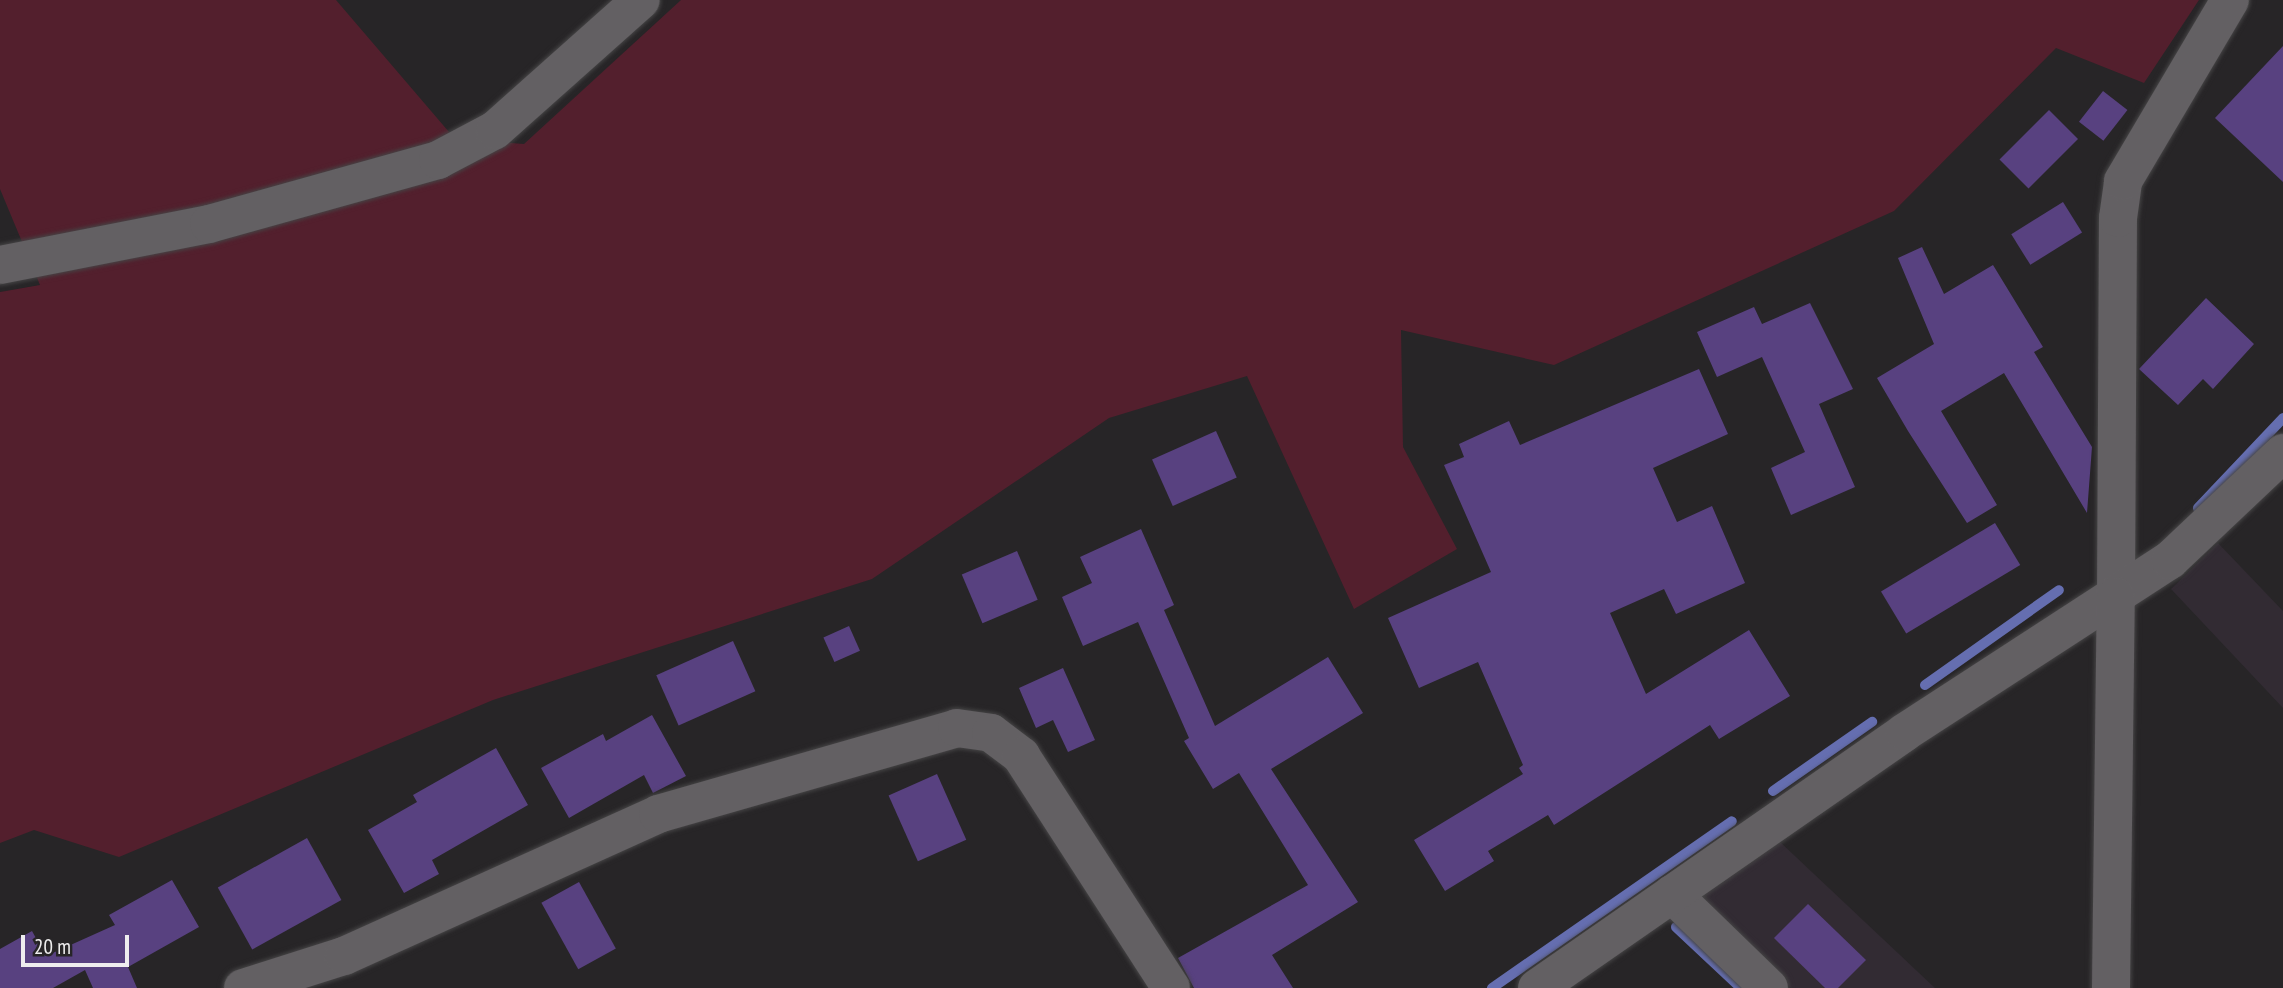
<!DOCTYPE html>
<style>
body{margin:0}
#map{position:relative;width:2283px;height:988px;overflow:hidden;background:#272527;font-family:"PT Sans Narrow",sans-serif}
div>[style]{position:absolute}
.built>*{inset:0;background:#322b33}
.green>*{inset:0;background:#531f2d}
.stream>*{height:10px;margin:-5px;padding:0 5px;transform-origin:5px;border-radius:5px;background:#656eb0}
.building>*{inset:0;background:#584180;transform-origin:0 0}
.roads{filter:drop-shadow(0 0 2px #454445) drop-shadow(0 0 2px #454445)}
.minor>*{height:38px;margin:-19px;padding:0 19px;transform-origin:19px;border-radius:19px;background:#636063}
.tertiary>*{height:38px;margin:-19px;padding:0 19px;transform-origin:19px;border-radius:19px;background:#636063}
span{translate:-50% -50%;white-space:nowrap;text-align:center;line-height:1.15;-webkit-text-stroke:7px #272527;paint-order:stroke}
.scale{position:absolute;left:21px;top:935px;width:108px;height:32px;box-sizing:border-box;border:4px solid #eeedee;border-top:0;padding-left:9px;font-size:21px;line-height:24px;white-space:nowrap;color:#eeedee;-webkit-text-stroke:5px #272527;paint-order:stroke}
</style>
<div id="map">
<div class="built">
<i style="clip-path:polygon(2218px 543px,2283px 611px,2283px 708px,2171px 589px)"></i>
<i style="clip-path:polygon(1779px 841px,1935px 988px,1791px 988px,1697px 897px)"></i>
</div>
<div class="green">
<i style="clip-path:polygon(0 0,336px 0,455px 139px,524px 144px,681px 0,2199px 0,2144px 83px,2056px 48px,1894px 211px,1554px 365px,1401px 330px,1403px 447px,1457px 549px,1354px 609px,1247px 376px,1109px 418px,872px 579px,493px 700px,119px 857px,34px 830px,0 843px,0 292px,40px 285px,0 189px)"></i>
</div>
<div class="stream">
<i style="left:2198px;top:508px;width:124px;rotate:-46.6deg"></i>
<i style="left:1925px;top:685px;width:164px;rotate:-35.3deg"></i>
<i style="left:1773px;top:791px;width:121px;rotate:-34.9deg"></i>
<i style="left:1676px;top:927px;width:89px;rotate:43.2deg"></i>
<i style="left:1492px;top:988px;width:292px;rotate:-34.8deg"></i>
</div>
<div class="building">
<i style="clip-path:polygon(2283px 46px,2283px 182px,2215px 118px)"></i>
<i style="left:2103px;top:91px;width:31px;height:39px;rotate:38deg"></i>
<i style="left:2049px;top:110px;width:41px;height:70px;rotate:45deg"></i>
<i style="left:2063px;top:202px;width:36px;height:61px;rotate:58deg"></i>
<i style="clip-path:polygon(1922px 247px,1944px 294px,1993px 265px,2043px 347px,2034px 352px,2092px 447px,2087px 513px,2004px 373px,1941px 411px,1997px 505px,1967px 523px,1908px 431px,1877px 378px,1934px 344px,1898px 258px)"></i>
<i style="clip-path:polygon(2206px 298px,2254px 344px,2213px 389px,2203px 379px,2178px 405px,2139px 369px)"></i>
<i style="clip-path:polygon(1810px 303px,1853px 389px,1819px 404px,1855px 487px,1791px 515px,1771px 468px,1805px 452px,1762px 357px,1717px 377px,1697px 332px,1754px 307px,1762px 324px)"></i>
<i style="clip-path:polygon(1699px 369px,1728px 434px,1653px 468px,1677px 522px,1712px 506px,1745px 583px,1676px 614px,1664px 589px,1610px 613px,1646px 694px,1749px 630px,1790px 696px,1719px 739px,1710px 725px,1554px 825px,1548px 815px,1488px 851px,1494px 861px,1445px 891px,1414px 840px,1523px 774px,1519px 768px,1523px 765px,1478px 662px,1419px 688px,1388px 618px,1491px 572px,1444px 465px,1464px 457px,1459px 444px,1509px 421px,1520px 445px)"></i>
<i style="left:1216px;top:431px;width:51px;height:70px;rotate:66deg"></i>
<i style="left:1995px;top:523px;width:49px;height:133px;rotate:59deg"></i>
<i style="clip-path:polygon(1141px 529px,1174px 605px,1164px 610px,1215px 726px,1328px 657px,1363px 713px,1271px 769px,1358px 902px,1272px 955px,1293px 988px,1194px 988px,1178px 958px,1308px 885px,1239px 773px,1213px 789px,1184px 741px,1189px 738px,1138px 622px,1083px 646px,1062px 597px,1092px 583px,1080px 557px)"></i>
<i style="left:1017px;top:551px;width:53px;height:60px;rotate:67deg"></i>
<i style="left:849px;top:626px;width:27px;height:28px;rotate:66deg"></i>
<i style="left:733px;top:641px;width:55px;height:84px;rotate:66deg"></i>
<i style="clip-path:polygon(1063px 668px,1095px 740px,1068px 752px,1053px 720px,1036px 728px,1019px 688px)"></i>
<i style="clip-path:polygon(652px 715px,686px 776px,653px 793px,644px 775px,569px 818px,541px 768px,603px 734px,606px 741px)"></i>
<i style="clip-path:polygon(496px 748px,528px 805px,432px 860px,439px 874px,404px 893px,368px 830px,417px 802px,413px 795px)"></i>
<i style="left:937px;top:774px;width:72px;height:53px;rotate:66deg"></i>
<i style="left:307px;top:838px;width:71px;height:102px;rotate:61deg"></i>
<i style="clip-path:polygon(172px 880px,199px 927px,128px 967px,137px 988px,93px 988px,85px 970px,53px 988px,0 988px,0 949px,32px 931px,46px 956px,115px 925px,109px 915px)"></i>
<i style="left:579px;top:882px;width:76px;height:43px;rotate:61deg"></i>
<i style="clip-path:polygon(1808px 904px,1866px 960px,1838px 988px,1825px 988px,1774px 938px)"></i>
</div>
<div class="roads">
<div class="minor">
<i style="left:0;top:265px;width:213px;rotate:-11.1deg"></i>
<i style="left:209px;top:224px;width:238px;rotate:-15.6deg"></i>
<i style="left:438px;top:160px;width:64px;rotate:-27.8deg"></i>
<i style="left:495px;top:130px;width:195px;rotate:-41.7deg"></i>
<i style="left:2116px;top:596px;width:378px;rotate:-89.7deg"></i>
<i style="left:2118px;top:218px;width:37px;rotate:-82deg"></i>
<i style="left:2123px;top:181px;width:210px;rotate:-59.4deg"></i>
<i style="left:1672px;top:894px;width:135px;rotate:44.1deg"></i>
<i style="left:243px;top:988px;width:106px;rotate:-17.6deg"></i>
<i style="left:344px;top:956px;width:345px;rotate:-24.3deg"></i>
<i style="left:658px;top:814px;width:311px;rotate:-16deg"></i>
<i style="left:957px;top:728px;width:34px;rotate:8deg"></i>
<i style="left:991px;top:733px;width:38px;rotate:37deg"></i>
<i style="left:1021px;top:756px;width:276px;rotate:57.1deg"></i>
<i style="left:1537px;top:988px;width:448px;rotate:-34.8deg"></i>
<i style="left:1905px;top:732px;width:316px;rotate:-33deg"></i>
<i style="left:2170px;top:560px;width:156px;rotate:-43.4deg"></i>
</div>
<div class="tertiary">
<i style="left:2111px;top:988px;width:392px;rotate:-89.3deg"></i>
</div>
</div>
<div class="scale">20 m</div>
</div>
